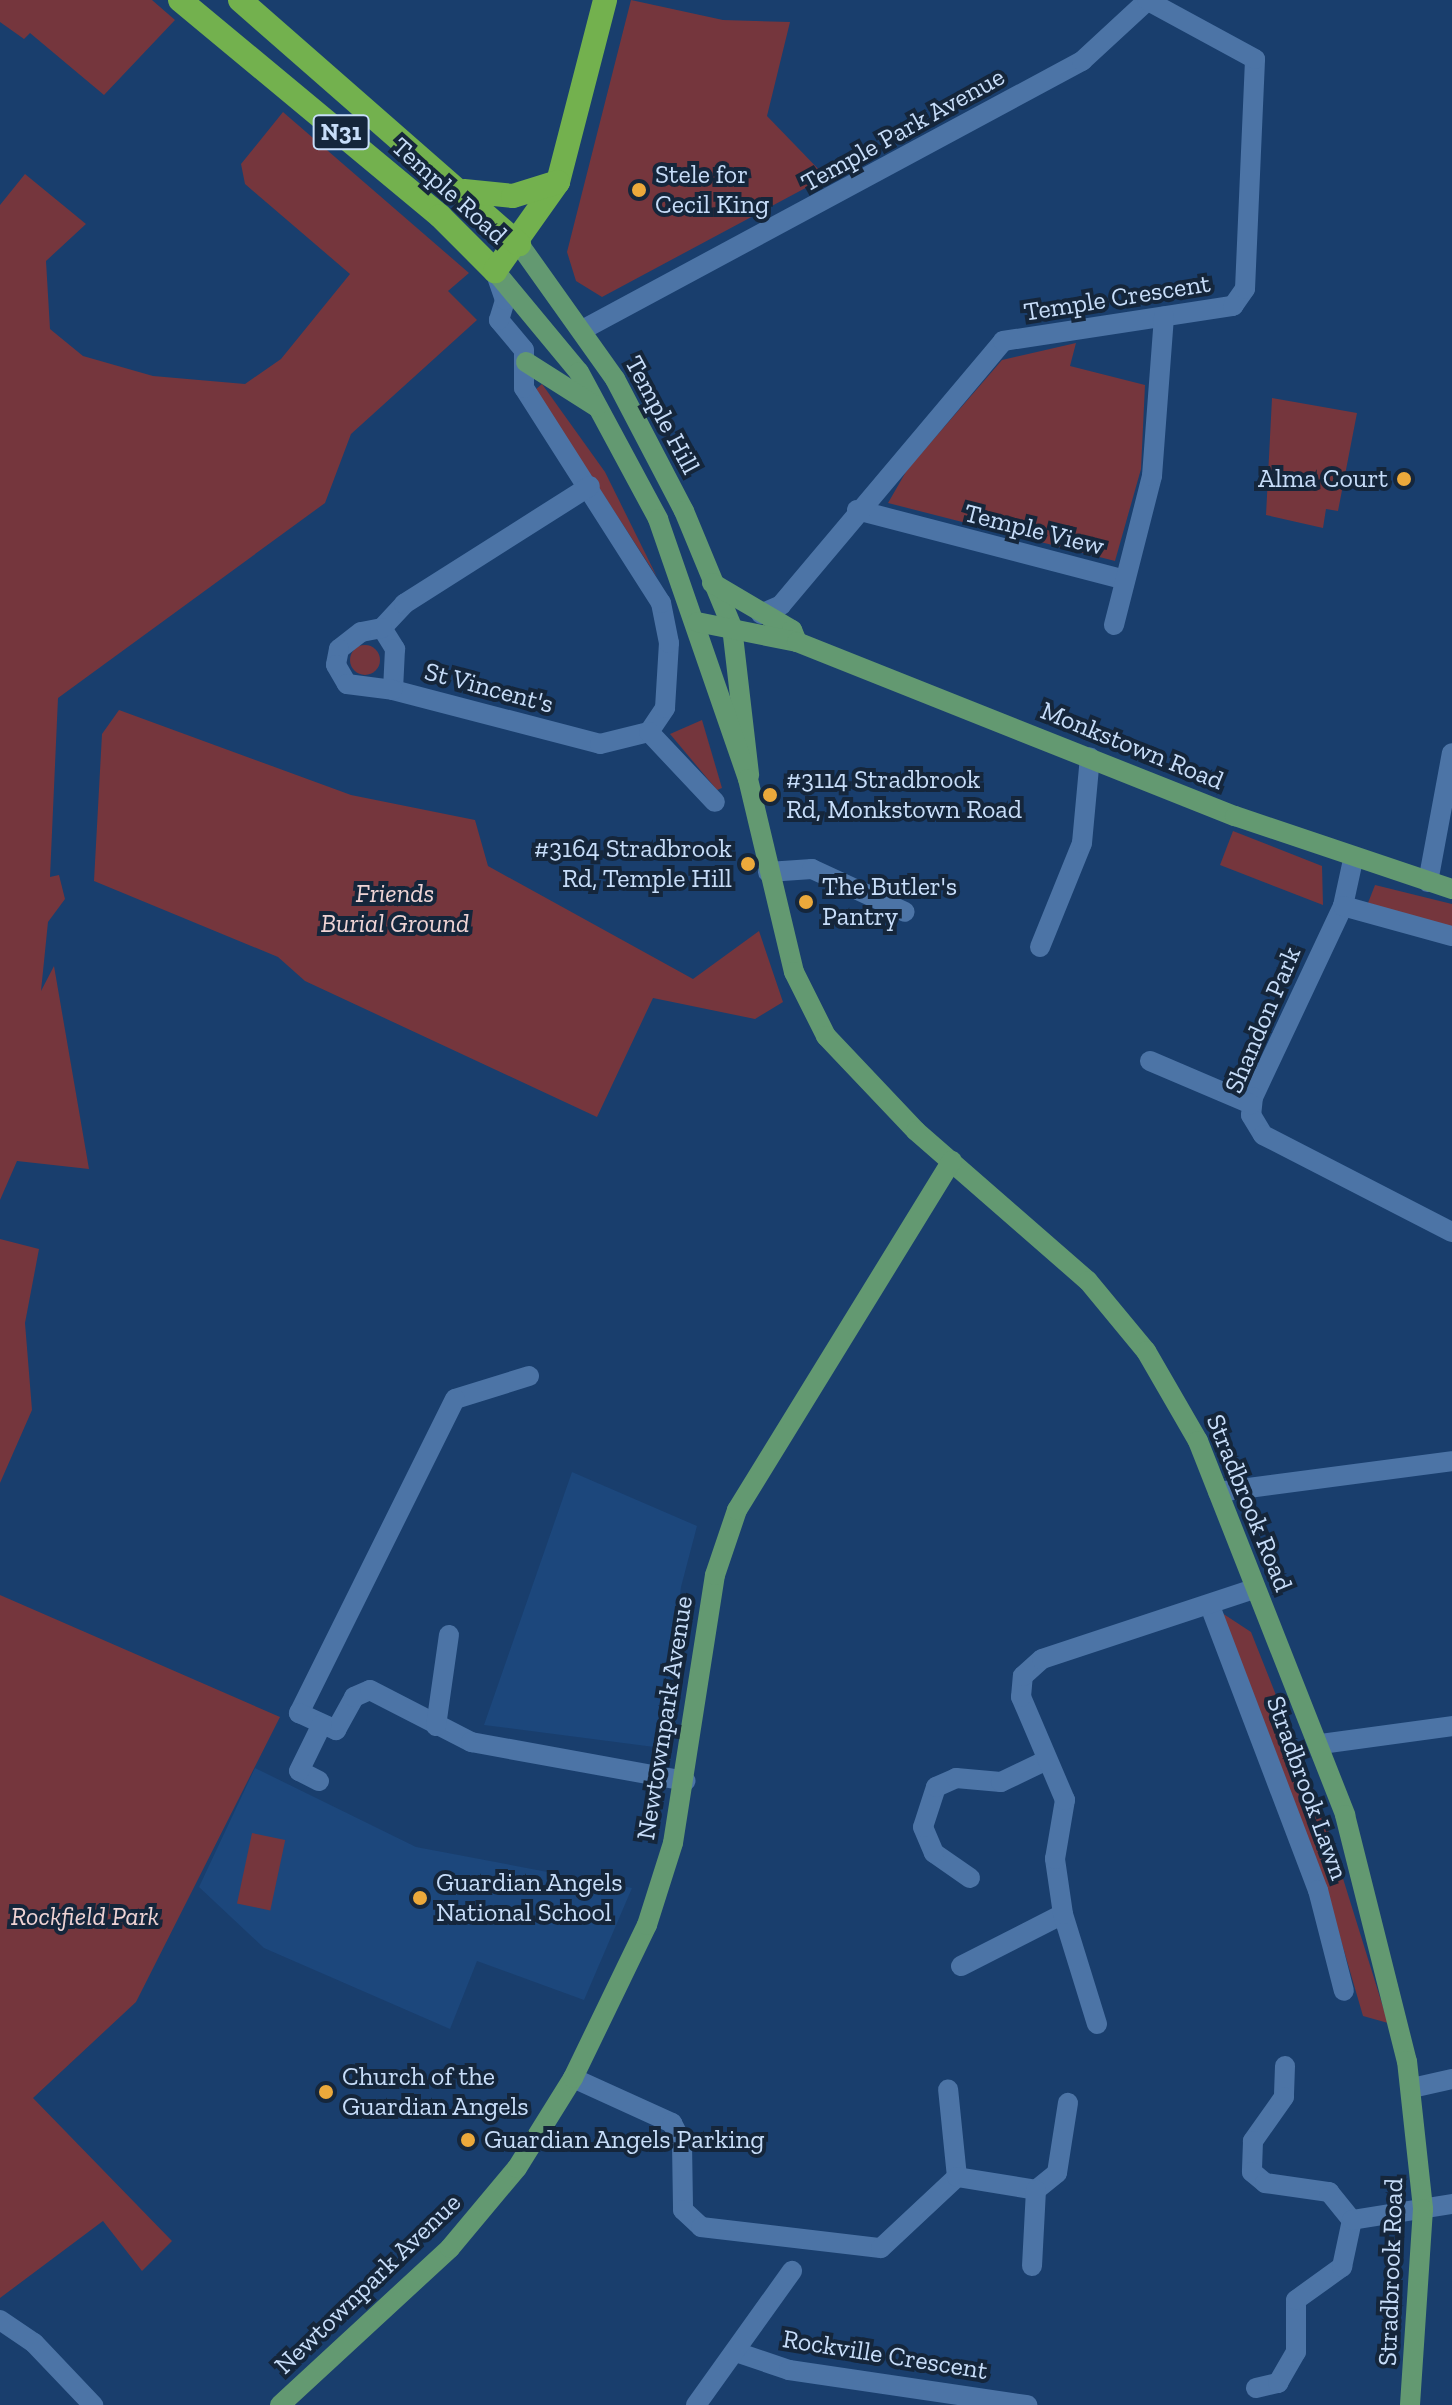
<!DOCTYPE html>
<style>
body{margin:0}
#map{position:relative;width:1452px;height:2405px;overflow:hidden;background:#193e6d;font-family:"Zilla Slab",serif}
div>[style]{position:absolute}
.built>*{inset:0;background:#1c477c}
.green>*{inset:0;background:#75363d;transform-origin:0 0}
.round{border-radius:50%}
.minor>*{height:20px;margin:-10px;padding:0 10px;transform-origin:10px;border-radius:10px;background:#4c74a6}
.major>*{height:20px;margin:-10px;padding:0 10px;transform-origin:10px;border-radius:10px;background:#639971}
.highway>*{height:24px;margin:-12px;padding:0 12px;transform-origin:12px;border-radius:12px;background:#73b14e}
.dots>*{width:22px;height:22px;translate:-50% -50%;box-sizing:border-box;border:4px solid #15263b;border-radius:50%}
span{translate:-50% -50%;white-space:nowrap;text-align:center;line-height:1.15;-webkit-text-stroke:8px #15263b;paint-order:stroke}
.shield-label span{padding:2px 6px;background:#15263b;border:2px solid;border-radius:6px;-webkit-text-stroke-width:0}
.shield-label{font-size:24px;color:#c7ddf9;font-weight:700}
.street-label{font-size:26px;color:#c7ddf9}
.poi-label{font-size:26px;color:#c7ddf9}
.left{translate:0 -50%;text-align:left}
.right{translate:-100% -50%;text-align:right}
.park-label{font-size:26px;color:#efd4d5;font-style:italic}
</style>
<div id="map">
<div class="built">
<i style="clip-path:polygon(572px 1472px,697px 1526px,681px 1587px,662px 1748px,484px 1725px)"></i>
<i style="clip-path:polygon(255px 1768px,416px 1847px,632px 1888px,584px 2000px,477px 1961px,450px 2029px,264px 1948px,199px 1887px)"></i>
</div>
<div class="green">
<i style="clip-path:polygon(0 0,152px 0,175px 20px,104px 95px,30px 33px,24px 39px,0 22px)"></i>
<i style="clip-path:polygon(631px 0,723px 20px,790px 22px,767px 116px,826px 177px,602px 297px,576px 281px,567px 252px)"></i>
<i style="clip-path:polygon(283px 112px,469px 273px,448px 291px,477px 320px,351px 434px,325px 503px,58px 698px,50px 877px,59px 875px,65px 899px,48px 922px,41px 991px,54px 966px,89px 1169px,17px 1161px,0 1200px,0 205px,25px 174px,86px 224px,46px 261px,50px 329px,83px 356px,153px 376px,245px 384px,281px 359px,350px 274px,245px 184px,241px 164px)"></i>
<i style="clip-path:polygon(1076px 343px,1070px 366px,1145px 385px,1141px 469px,1115px 561px,888px 503px,907px 470px,1002px 360px)"></i>
<i style="clip-path:polygon(542px 384px,605px 472px,657px 577px,535px 390px)"></i>
<i style="clip-path:polygon(1272px 398px,1357px 413px,1338px 511px,1326px 509px,1323px 528px,1266px 515px)"></i>
<i class="round" style="left:350px;top:645px;width:30px;height:30px"></i>
<i style="clip-path:polygon(119px 710px,351px 795px,475px 820px,488px 866px,693px 979px,759px 931px,783px 1002px,755px 1019px,653px 998px,597px 1117px,305px 981px,278px 957px,94px 881px,102px 734px)"></i>
<i style="clip-path:polygon(702px 720px,722px 788px,717px 790px,670px 734px)"></i>
<i style="clip-path:polygon(1233px 831px,1322px 866px,1323px 905px,1220px 865px)"></i>
<i style="clip-path:polygon(1375px 885px,1452px 904px,1452px 928px,1368px 903px)"></i>
<i style="clip-path:polygon(0 1239px,39px 1249px,25px 1323px,32px 1410px,0 1483px)"></i>
<i style="clip-path:polygon(0 1595px,280px 1717px,136px 2002px,33px 2098px,172px 2241px,142px 2271px,103px 2221px,0 2298px)"></i>
<i style="clip-path:polygon(1222px 1613px,1251px 1632px,1322px 1811px,1388px 2023px,1363px 2016px,1324px 1882px)"></i>
<i style="left:252px;top:1833px;width:34px;height:72px;rotate:12deg"></i>
</div>
<div class="minor">
<i style="left:584px;top:329px;width:566px;rotate:-28.29deg"></i>
<i style="left:1082px;top:61px;width:90px;rotate:-42.7deg"></i>
<i style="left:857px;top:510px;width:277px;rotate:14.6deg"></i>
<i style="left:761px;top:614px;width:22px;rotate:-24deg"></i>
<i style="left:781px;top:605px;width:345px;rotate:-49.9deg"></i>
<i style="left:1003px;top:341px;width:233px;rotate:-8.7deg"></i>
<i style="left:1233px;top:306px;width:21px;rotate:-55deg"></i>
<i style="left:1245px;top:289px;width:230px;rotate:-87.5deg"></i>
<i style="left:1255px;top:59px;width:122px;rotate:-151.5deg"></i>
<i style="left:1114px;top:625px;width:154px;rotate:-75.7deg"></i>
<i style="left:1152px;top:476px;width:160px;rotate:-85.7deg"></i>
<i style="left:382px;top:628px;width:25px;rotate:58deg"></i>
<i style="left:395px;top:649px;width:41px;rotate:92.8deg"></i>
<i style="left:393px;top:690px;width:214px;rotate:14.6deg"></i>
<i style="left:600px;top:744px;width:50px;rotate:-13.8deg"></i>
<i style="left:649px;top:732px;width:29px;rotate:-56deg"></i>
<i style="left:665px;top:708px;width:65px;rotate:-86.5deg"></i>
<i style="left:669px;top:643px;width:41px;rotate:-101.3deg"></i>
<i style="left:661px;top:603px;width:255px;rotate:-122.5deg"></i>
<i style="left:524px;top:388px;width:38px;rotate:-90deg"></i>
<i style="left:524px;top:350px;width:39px;rotate:-130deg"></i>
<i style="left:499px;top:320px;width:21px;rotate:-73deg"></i>
<i style="left:505px;top:300px;width:31px;rotate:-109deg"></i>
<i style="left:382px;top:628px;width:33px;rotate:-47deg"></i>
<i style="left:404px;top:604px;width:220px;rotate:-32.4deg"></i>
<i style="left:382px;top:628px;width:21px;rotate:169deg"></i>
<i style="left:361px;top:632px;width:28px;rotate:142deg"></i>
<i style="left:339px;top:649px;width:16px;rotate:101deg"></i>
<i style="left:336px;top:665px;width:22px;rotate:60deg"></i>
<i style="left:347px;top:684px;width:46px;rotate:7.4deg"></i>
<i style="left:649px;top:732px;width:96px;rotate:46.7deg"></i>
<i style="left:1353px;top:860px;width:47px;rotate:102.3deg"></i>
<i style="left:1343px;top:906px;width:211px;rotate:115.2deg"></i>
<i style="left:1253px;top:1097px;width:18px;rotate:96deg"></i>
<i style="left:1251px;top:1115px;width:23px;rotate:59deg"></i>
<i style="left:1263px;top:1135px;width:212px;rotate:27.2deg"></i>
<i style="left:768px;top:872px;width:44px;rotate:-3.9deg"></i>
<i style="left:812px;top:869px;width:102px;rotate:24.8deg"></i>
<i style="left:1428px;top:882px;width:131px;rotate:-79.5deg"></i>
<i style="left:1343px;top:906px;width:113px;rotate:15.4deg"></i>
<i style="left:1040px;top:947px;width:112px;rotate:-68deg"></i>
<i style="left:1082px;top:843px;width:86px;rotate:-84.7deg"></i>
<i style="left:1150px;top:1061px;width:110px;rotate:23.1deg"></i>
<i style="left:529px;top:1376px;width:77px;rotate:162.7deg"></i>
<i style="left:455px;top:1399px;width:351px;rotate:116.4deg"></i>
<i style="left:299px;top:1713px;width:41px;rotate:24.7deg"></i>
<i style="left:336px;top:1730px;width:38px;rotate:-61deg"></i>
<i style="left:354px;top:1697px;width:17px;rotate:-24deg"></i>
<i style="left:370px;top:1690px;width:114px;rotate:27.2deg"></i>
<i style="left:471px;top:1742px;width:218px;rotate:10.3deg"></i>
<i style="left:1218px;top:1492px;width:236px;rotate:-7.5deg"></i>
<i style="left:1210px;top:1606px;width:304px;rotate:69.2deg"></i>
<i style="left:1318px;top:1890px;width:104px;rotate:75.6deg"></i>
<i style="left:436px;top:1726px;width:92px;rotate:-81.9deg"></i>
<i style="left:1321px;top:1744px;width:132px;rotate:-7.8deg"></i>
<i style="left:319px;top:1781px;width:22px;rotate:-153deg"></i>
<i style="left:299px;top:1771px;width:52px;rotate:-63.9deg"></i>
<i style="left:970px;top:1878px;width:44px;rotate:-145.2deg"></i>
<i style="left:934px;top:1853px;width:28px;rotate:-113deg"></i>
<i style="left:923px;top:1827px;width:42px;rotate:-72deg"></i>
<i style="left:936px;top:1787px;width:22px;rotate:-24deg"></i>
<i style="left:956px;top:1778px;width:45px;rotate:5.1deg"></i>
<i style="left:1001px;top:1782px;width:51px;rotate:-25.6deg"></i>
<i style="left:961px;top:1966px;width:114px;rotate:-27deg"></i>
<i style="left:1097px;top:2024px;width:115px;rotate:-107.2deg"></i>
<i style="left:1063px;top:1914px;width:56px;rotate:-98.3deg"></i>
<i style="left:1055px;top:1859px;width:60px;rotate:-80.4deg"></i>
<i style="left:1065px;top:1800px;width:112px;rotate:-113.1deg"></i>
<i style="left:1021px;top:1697px;width:21px;rotate:-85deg"></i>
<i style="left:1023px;top:1676px;width:25px;rotate:-42deg"></i>
<i style="left:1042px;top:1659px;width:223px;rotate:-18.3deg"></i>
<i style="left:1285px;top:2066px;width:31px;rotate:92deg"></i>
<i style="left:1284px;top:2097px;width:54px;rotate:125.2deg"></i>
<i style="left:1253px;top:2141px;width:31px;rotate:92deg"></i>
<i style="left:1252px;top:2172px;width:17px;rotate:40deg"></i>
<i style="left:1265px;top:2183px;width:65px;rotate:8deg"></i>
<i style="left:1329px;top:2192px;width:36px;rotate:51deg"></i>
<i style="left:573px;top:2078px;width:109px;rotate:24.4deg"></i>
<i style="left:672px;top:2123px;width:22px;rotate:63deg"></i>
<i style="left:682px;top:2143px;width:67px;rotate:89.1deg"></i>
<i style="left:683px;top:2210px;width:25px;rotate:43deg"></i>
<i style="left:701px;top:2227px;width:181px;rotate:6.7deg"></i>
<i style="left:881px;top:2248px;width:104px;rotate:-43.1deg"></i>
<i style="left:957px;top:2177px;width:88px;rotate:-95.8deg"></i>
<i style="left:1412px;top:2088px;width:41px;rotate:-12.7deg"></i>
<i style="left:957px;top:2177px;width:80px;rotate:9.3deg"></i>
<i style="left:1036px;top:2190px;width:27px;rotate:-39deg"></i>
<i style="left:1057px;top:2173px;width:71px;rotate:-81.1deg"></i>
<i style="left:1032px;top:2266px;width:76px;rotate:-87deg"></i>
<i style="left:0;top:2320px;width:41px;rotate:34.1deg"></i>
<i style="left:34px;top:2343px;width:86px;rotate:46.4deg"></i>
<i style="left:736px;top:2352px;width:56px;rotate:18.8deg"></i>
<i style="left:789px;top:2370px;width:241px;rotate:8.4deg"></i>
<i style="left:1256px;top:2388px;width:23px;rotate:-13deg"></i>
<i style="left:1278px;top:2383px;width:36px;rotate:-60deg"></i>
<i style="left:1296px;top:2352px;width:52px;rotate:-90deg"></i>
<i style="left:1296px;top:2300px;width:57px;rotate:-35.7deg"></i>
<i style="left:1342px;top:2267px;width:48px;rotate:-78deg"></i>
<i style="left:1352px;top:2220px;width:101px;rotate:-9.1deg"></i>
<i style="left:696px;top:2405px;width:165px;rotate:-54.4deg"></i>
</div>
<div class="major">
<i style="left:519px;top:244px;width:166px;rotate:54.6deg"></i>
<i style="left:615px;top:379px;width:149px;rotate:62.4deg"></i>
<i style="left:684px;top:511px;width:126px;rotate:67.5deg"></i>
<i style="left:732px;top:627px;width:149px;rotate:83.4deg"></i>
<i style="left:495px;top:271px;width:131px;rotate:50.3deg"></i>
<i style="left:579px;top:372px;width:167px;rotate:61.7deg"></i>
<i style="left:658px;top:519px;width:275px;rotate:70.9deg"></i>
<i style="left:748px;top:779px;width:198px;rotate:76.6deg"></i>
<i style="left:794px;top:972px;width:72px;rotate:63.4deg"></i>
<i style="left:826px;top:1036px;width:131px;rotate:46.5deg"></i>
<i style="left:916px;top:1131px;width:228px;rotate:41.1deg"></i>
<i style="left:1088px;top:1281px;width:91px;rotate:50.4deg"></i>
<i style="left:1146px;top:1351px;width:104px;rotate:60deg"></i>
<i style="left:1198px;top:1441px;width:402px;rotate:68.5deg"></i>
<i style="left:1345px;top:1815px;width:254px;rotate:75.9deg"></i>
<i style="left:1407px;top:2061px;width:149px;rotate:83.8deg"></i>
<i style="left:1423px;top:2209px;width:196px;rotate:93.8deg"></i>
<i style="left:526px;top:362px;width:84px;rotate:32.4deg"></i>
<i style="left:712px;top:583px;width:93px;rotate:30.4deg"></i>
<i style="left:792px;top:630px;width:13px;rotate:67deg"></i>
<i style="left:697px;top:622px;width:102px;rotate:11.3deg"></i>
<i style="left:797px;top:642px;width:471px;rotate:21.7deg"></i>
<i style="left:1235px;top:816px;width:229px;rotate:18.6deg"></i>
<i style="left:280px;top:2405px;width:231px;rotate:-42.7deg"></i>
<i style="left:450px;top:2248px;width:104px;rotate:-50.1deg"></i>
<i style="left:517px;top:2168px;width:106px;rotate:-58.1deg"></i>
<i style="left:573px;top:2078px;width:170px;rotate:-64.2deg"></i>
<i style="left:647px;top:1925px;width:86px;rotate:-72.4deg"></i>
<i style="left:673px;top:1843px;width:271px;rotate:-81.1deg"></i>
<i style="left:715px;top:1575px;width:69px;rotate:-71.3deg"></i>
<i style="left:737px;top:1510px;width:410px;rotate:-58.4deg"></i>
</div>
<div class="highway">
<i style="left:180px;top:0;width:338px;rotate:39.7deg"></i>
<i style="left:440px;top:216px;width:78px;rotate:45deg"></i>
<i style="left:495px;top:271px;width:109px;rotate:-54.7deg"></i>
<i style="left:558px;top:182px;width:188px;rotate:-75.5deg"></i>
<i style="left:240px;top:0;width:371px;rotate:41.2deg"></i>
<i style="left:464px;top:191px;width:49px;rotate:5.8deg"></i>
<i style="left:513px;top:196px;width:47px;rotate:-17.3deg"></i>
</div>
<div class="dots">
<i style="left:639px;top:190px;background:#eca93b"></i>
<i style="left:1404px;top:479px;background:#eca93b"></i>
<i style="left:770px;top:795px;background:#eca93b"></i>
<i style="left:748px;top:864px;background:#eca93b"></i>
<i style="left:806px;top:902px;background:#eca93b"></i>
<i style="left:420px;top:1898px;background:#eca93b"></i>
<i style="left:326px;top:2092px;background:#eca93b"></i>
<i style="left:468px;top:2140px;background:#eca93b"></i>
</div>
<div class="shield-label">
<span style="left:341px;top:132px">N31</span>
</div>
<div class="street-label">
<span style="left:903px;top:130px;rotate:-29deg">Temple Park Avenue</span>
<span style="left:449px;top:191px;rotate:42deg">Temple Road</span>
<span style="left:1117px;top:298px;rotate:-9deg">Temple Crescent</span>
<span style="left:662px;top:415px;rotate:62deg">Temple Hill</span>
<span style="left:1034px;top:530px;rotate:14deg">Temple View</span>
<span style="left:489px;top:688px;rotate:15deg">St Vincent's</span>
<span style="left:1132px;top:746px;rotate:22deg">Monkstown Road</span>
<span style="left:1263px;top:1020px;rotate:-67deg">Shandon Park</span>
<span style="left:1249px;top:1503px;rotate:68deg">Stradbrook Road</span>
<span style="left:665px;top:1718px;rotate:-81deg">Newtownpark Avenue</span>
<span style="left:1307px;top:1788px;rotate:70deg">Stradbrook Lawn</span>
<span style="left:1391px;top:2272px;rotate:-88deg">Stradbrook Road</span>
<span style="left:368px;top:2284px;rotate:-44deg">Newtownpark Avenue</span>
<span style="left:885px;top:2355px;rotate:9deg">Rockville Crescent</span>
</div>
<div class="poi-label">
<span class="left" style="left:655px;top:190px">Stele for<br>Cecil King</span>
<span class="right" style="left:1388px;top:479px">Alma Court</span>
<span class="left" style="left:786px;top:795px">#3114 Stradbrook<br>Rd, Monkstown Road</span>
<span class="right" style="left:732px;top:864px">#3164 Stradbrook<br>Rd, Temple Hill</span>
<span class="left" style="left:822px;top:902px">The Butler's<br>Pantry</span>
<span class="left" style="left:436px;top:1898px">Guardian Angels<br>National School</span>
<span class="left" style="left:342px;top:2092px">Church of the<br>Guardian Angels</span>
<span class="left" style="left:484px;top:2140px">Guardian Angels Parking</span>
</div>
<div class="park-label">
<span style="left:395px;top:909px">Friends<br>Burial Ground</span>
<span style="left:85px;top:1917px">Rockfield Park</span>
</div>
</div>
